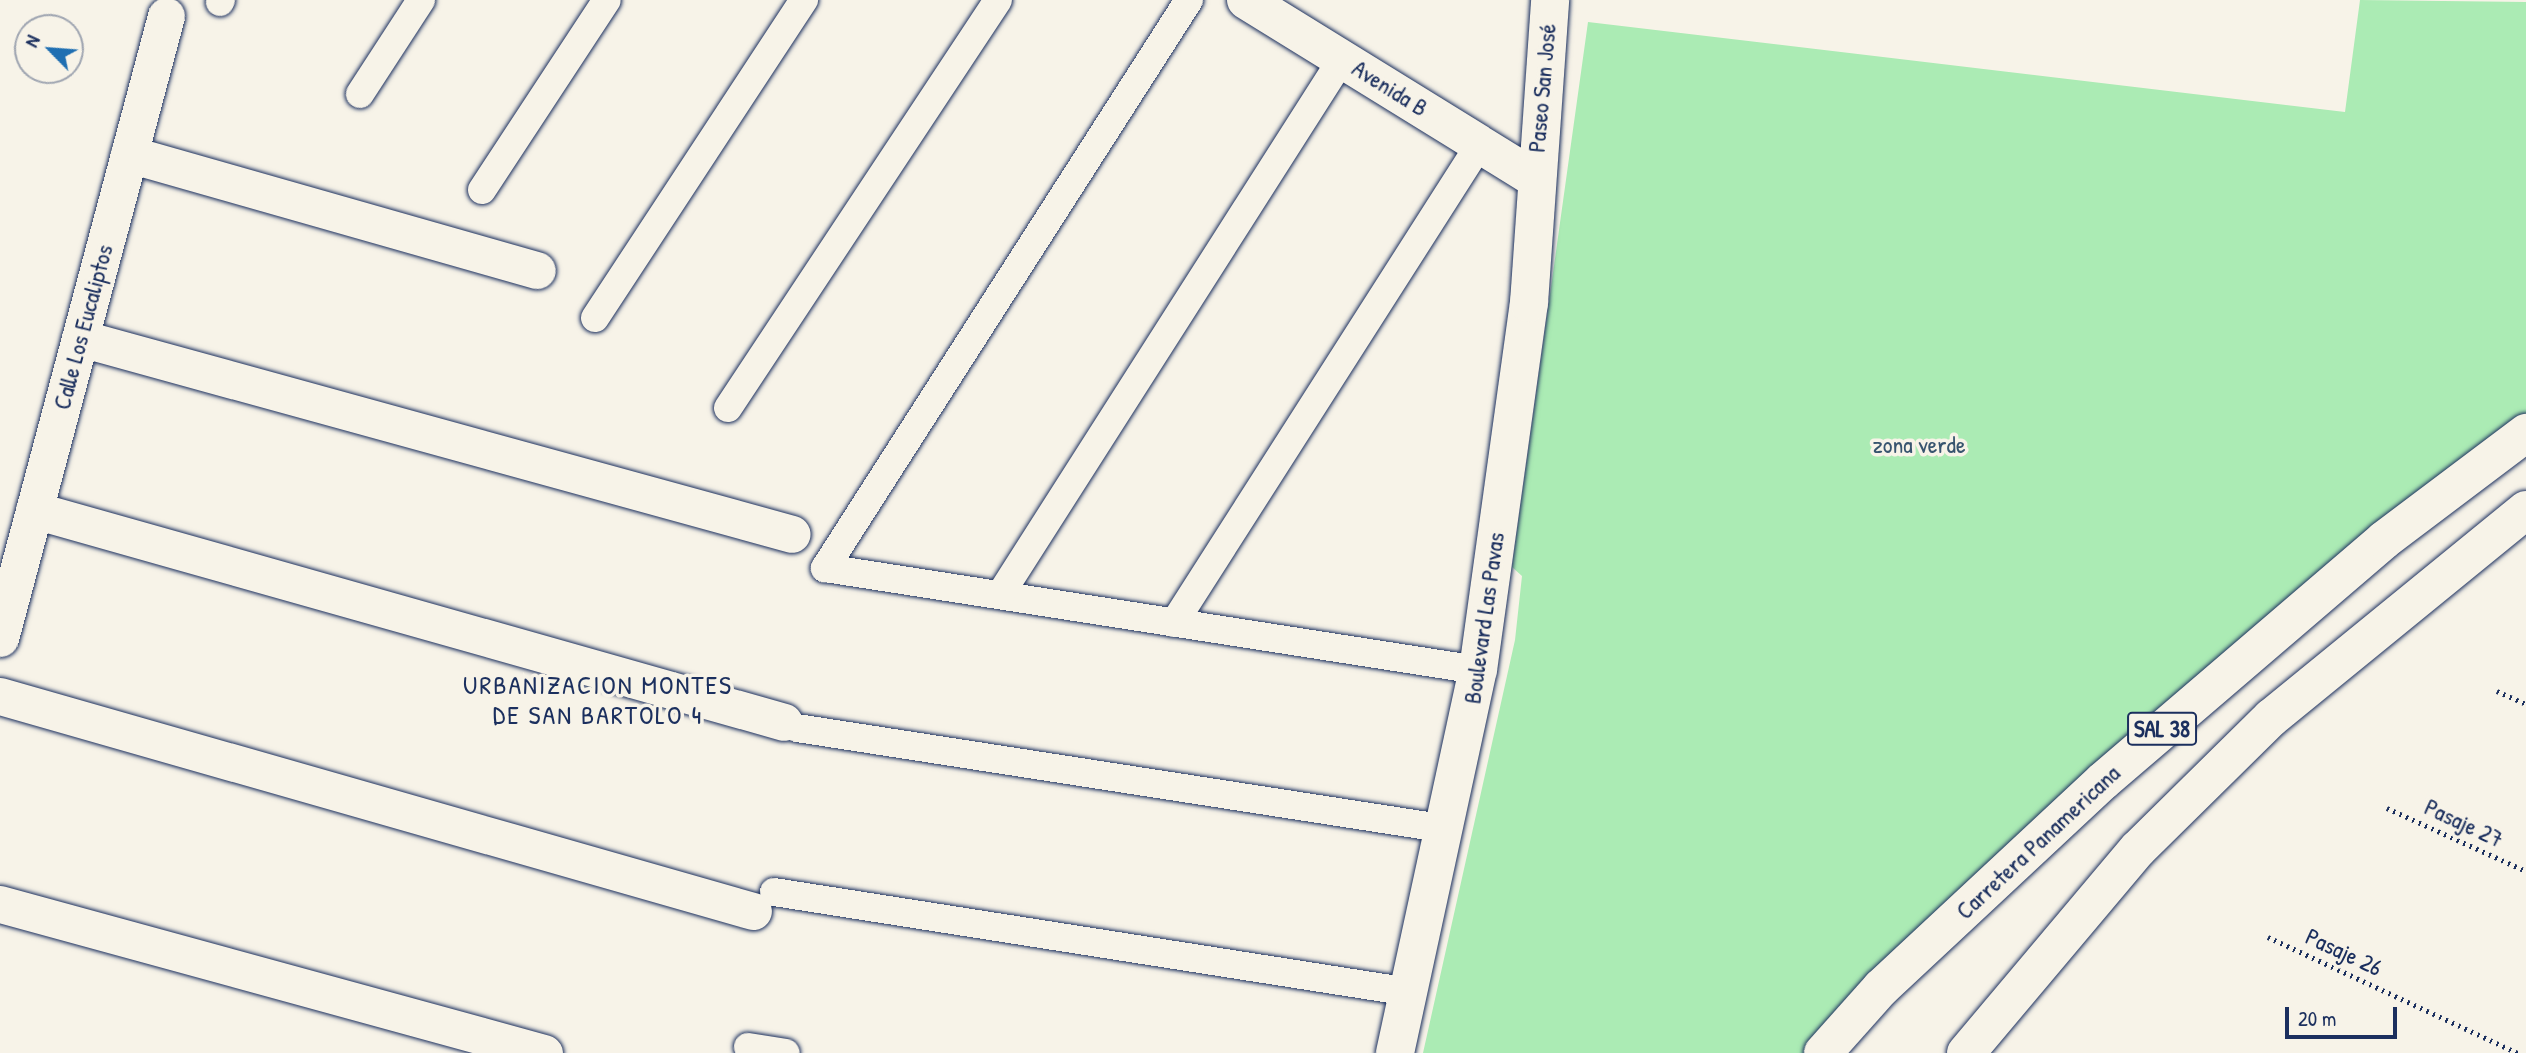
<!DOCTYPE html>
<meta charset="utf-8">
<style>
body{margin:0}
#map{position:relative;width:2526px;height:1053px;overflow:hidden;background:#f7f3e8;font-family:"Patrick Hand",sans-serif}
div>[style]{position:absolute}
.green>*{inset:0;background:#abebb4}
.path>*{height:4.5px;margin-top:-2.25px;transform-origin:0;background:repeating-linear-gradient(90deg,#1b2f5e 0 2px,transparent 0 7px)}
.roads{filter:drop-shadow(0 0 2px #1b2f5e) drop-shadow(0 0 2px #1b2f5e)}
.pedestrian>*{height:28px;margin:-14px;padding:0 14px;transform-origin:14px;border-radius:14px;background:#f7f3e8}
.minor>*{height:37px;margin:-18.5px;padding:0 18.5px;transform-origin:18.5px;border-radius:18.5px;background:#f7f3e8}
.tertiary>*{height:38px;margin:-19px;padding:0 19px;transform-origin:19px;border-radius:19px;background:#f7f3e8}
.trunk>*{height:38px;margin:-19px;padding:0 19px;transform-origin:19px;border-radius:19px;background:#f7f3e8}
span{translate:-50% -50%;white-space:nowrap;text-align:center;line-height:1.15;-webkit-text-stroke:7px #f7f3e8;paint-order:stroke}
.shield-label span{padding:2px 5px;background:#f7f3e8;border:2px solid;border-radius:5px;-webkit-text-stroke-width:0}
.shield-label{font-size:23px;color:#1b2f5e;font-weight:700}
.street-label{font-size:24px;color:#1b2f5e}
.park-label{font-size:24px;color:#38556f}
.neighbourhood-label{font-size:26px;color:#1b2f5e;letter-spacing:2px}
.north{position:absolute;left:14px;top:14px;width:70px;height:70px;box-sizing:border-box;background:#f7f3e8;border:2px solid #9fa5b1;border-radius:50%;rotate:295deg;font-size:19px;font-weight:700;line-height:28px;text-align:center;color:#1b2f5e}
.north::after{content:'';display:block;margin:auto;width:24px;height:32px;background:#1f6fb2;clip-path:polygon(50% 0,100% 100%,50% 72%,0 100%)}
.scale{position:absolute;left:2285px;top:1007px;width:112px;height:32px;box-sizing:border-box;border:4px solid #1b2f5e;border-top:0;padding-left:9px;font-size:21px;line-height:24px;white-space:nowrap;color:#1b2f5e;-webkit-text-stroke:5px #f7f3e8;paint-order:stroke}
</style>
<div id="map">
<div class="green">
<i style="clip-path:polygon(2360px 0,2526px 2px,2526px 434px,2402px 526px,1828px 1053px,1423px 1053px,1515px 640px,1522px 576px,1512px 567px,1588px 22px,2345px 112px)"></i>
</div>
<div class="path">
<i style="left:2497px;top:691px;width:32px;rotate:24deg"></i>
<i style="left:2387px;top:808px;width:153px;rotate:24.4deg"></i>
<i style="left:2268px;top:937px;width:276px;rotate:24.9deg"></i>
</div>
<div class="roads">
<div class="pedestrian">
<i style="left:1189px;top:0;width:675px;rotate:122.65deg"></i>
<i style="left:825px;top:568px;width:661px;rotate:8.88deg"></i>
<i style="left:220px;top:2px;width:2px;rotate:-63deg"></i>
<i style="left:360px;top:94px;width:112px;rotate:-57deg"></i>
<i style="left:482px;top:190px;width:227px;rotate:-56.7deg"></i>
<i style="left:595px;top:318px;width:381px;rotate:-56.7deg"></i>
<i style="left:728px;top:408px;width:489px;rotate:-56.5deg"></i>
<i style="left:1000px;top:595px;width:636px;rotate:-57.46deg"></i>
<i style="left:1174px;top:623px;width:568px;rotate:-57.43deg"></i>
<i style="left:797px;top:728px;width:658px;rotate:8.83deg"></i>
<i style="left:774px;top:892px;width:644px;rotate:8.94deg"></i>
<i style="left:748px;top:1047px;width:38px;rotate:9deg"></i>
</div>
<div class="minor">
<i style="left:129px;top:154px;width:424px;rotate:15.9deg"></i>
<i style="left:80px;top:338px;width:738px;rotate:15.39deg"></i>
<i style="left:34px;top:510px;width:779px;rotate:15.78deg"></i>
<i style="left:0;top:638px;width:644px;rotate:-75.06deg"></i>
<i style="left:0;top:696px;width:783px;rotate:15.94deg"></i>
<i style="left:0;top:904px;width:564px;rotate:15.32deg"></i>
</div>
<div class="tertiary">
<i style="left:1246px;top:0;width:337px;rotate:31.7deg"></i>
<i style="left:1395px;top:1053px;width:392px;rotate:-77.8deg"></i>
<i style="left:1478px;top:670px;width:371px;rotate:-82.1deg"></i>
<i style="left:1529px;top:303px;width:304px;rotate:-86deg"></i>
</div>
<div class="trunk">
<i style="left:1823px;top:1053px;width:87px;rotate:-48.3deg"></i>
<i style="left:1881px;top:988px;width:304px;rotate:-43deg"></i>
<i style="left:2103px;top:781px;width:370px;rotate:-40.6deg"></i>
<i style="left:2384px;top:540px;width:178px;rotate:-37deg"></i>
<i style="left:1966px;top:1053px;width:267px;rotate:-49.9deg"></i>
<i style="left:2138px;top:849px;width:187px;rotate:-44.6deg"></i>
<i style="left:2271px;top:718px;width:329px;rotate:-39.2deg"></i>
</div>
</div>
<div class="shield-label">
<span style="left:2162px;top:729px">SAL 38</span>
</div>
<div class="street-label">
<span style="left:1390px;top:88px;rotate:32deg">Avenida B</span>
<span style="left:1542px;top:88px;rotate:-85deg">Paseo San José</span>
<span style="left:83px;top:327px;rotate:-75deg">Calle Los Eucaliptos</span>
<span style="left:1484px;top:618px;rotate:-82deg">Boulevard Las Pavas</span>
<span style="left:2464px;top:823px;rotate:25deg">Pasaje 27</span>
<span style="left:2038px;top:842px;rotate:-43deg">Carretera Panamericana</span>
<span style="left:2344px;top:952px;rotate:25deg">Pasaje 26</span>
</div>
<div class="park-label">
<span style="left:1919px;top:445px">zona verde</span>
</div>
<div class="neighbourhood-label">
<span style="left:598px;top:700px">URBANIZACION MONTES<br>DE SAN BARTOLO 4</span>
</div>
<div class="north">N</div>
<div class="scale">20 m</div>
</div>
